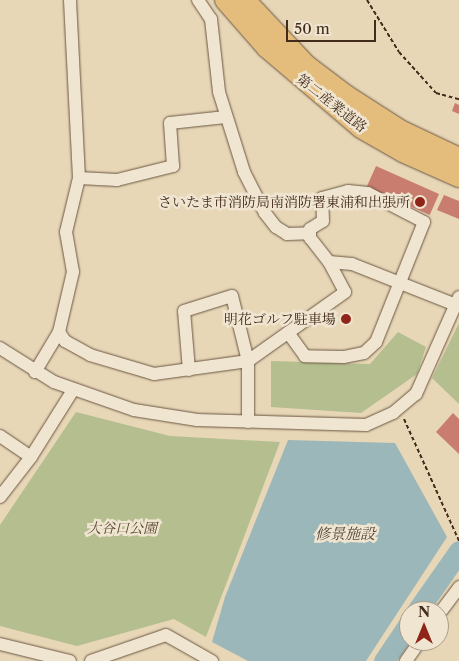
<!DOCTYPE html>
<meta charset="utf-8">
<style>
body{margin:0}
#map{position:relative;width:459px;height:661px;overflow:hidden;background:#e7d7b7;font-family:"Libre Caslon Text","Noto Serif JP",serif}
div>[style]{position:absolute}
.green>*{inset:0;background:#b4be8f}
.water>*{inset:0;background:#9bb7b9}
.river>*{height:21px;margin:-10.5px;padding:0 10.5px;transform-origin:10.5px;border-radius:10.5px;background:#9bb7b9}
.building>*{inset:0;background:#c87d6e;transform-origin:0 0}
.path>*{height:2px;margin-top:-1px;transform-origin:0;background:repeating-linear-gradient(90deg,#432b1b 0 4px,transparent 0 6.5px)}
.roads{filter:drop-shadow(0 0 1px #6c5642) drop-shadow(0 0 1px #6c5642)}
.minor>*{height:12px;margin:-6px;padding:0 6px;transform-origin:6px;border-radius:6px;background:#efe5d0}
.primary>*{height:20px;margin:-10px;padding:0 10px;transform-origin:10px;border-radius:10px;background:#e4bc7c}
.dots>*{width:14px;height:14px;translate:-50% -50%;box-sizing:border-box;border:2px solid #efe5d0;border-radius:50%}
span{translate:-50% -50%;white-space:nowrap;text-align:center;line-height:1.15;-webkit-text-stroke:5px #efe5d0;paint-order:stroke}
.street-label{font-size:14px;color:#432b1b}
.poi-label{font-size:14px;color:#432b1b}
.right{translate:-100% -50%;text-align:right}
.park-label{font-size:14px;color:#5a4832;font-style:italic}
.water-label{font-size:15px;color:#55473b;font-style:italic}
.north{position:absolute;left:399px;top:601px;width:50px;height:50px;box-sizing:border-box;background:#efe5d0;border:1px solid #aa9b88;border-radius:50%;rotate:0deg;font-size:14px;font-weight:700;line-height:20px;text-align:center;color:#432b1b}
.north::after{content:'';display:block;margin:auto;width:18px;height:22px;background:#8f2418;clip-path:polygon(50% 0,100% 100%,50% 72%,0 100%)}
.scale{position:absolute;left:286px;top:20px;width:90px;height:22px;box-sizing:border-box;border:2px solid #432b1b;border-top:0;padding-left:6px;font-size:15px;line-height:18px;white-space:nowrap;color:#432b1b;-webkit-text-stroke:4px #efe5d0;paint-order:stroke}
</style>
<div id="map">
<div class="green">
<i style="clip-path:polygon(459px 323px,459px 404px,432px 378px)"></i>
<i style="clip-path:polygon(398px 332px,426px 347px,417px 374px,361px 413px,271px 407px,271px 361px,370px 364px)"></i>
<i style="clip-path:polygon(76px 412px,170px 436px,280px 442px,206px 637px,174px 619px,77px 646px,0 626px,0 525px)"></i>
</div>
<div class="water">
<i style="clip-path:polygon(288px 440px,395px 443px,447px 537px,366px 661px,248px 661px,212px 642px,225px 597px)"></i>
</div>
<div class="river">
<i style="left:417px;top:611px;width:73px;rotate:-55deg"></i>
<i style="left:384px;top:661px;width:45px;rotate:-56deg"></i>
</div>
<div class="building">
<i style="clip-path:polygon(455px 103px,459px 105px,459px 114px,452px 111px)"></i>
<i style="left:376px;top:166px;width:69px;height:23px;rotate:24deg"></i>
<i style="clip-path:polygon(444px 195px,459px 201px,459px 219px,437px 210px)"></i>
<i style="clip-path:polygon(453px 413px,459px 419px,459px 454px,436px 432px)"></i>
</div>
<div class="path">
<i style="left:367px;top:0;width:61px;rotate:58.4deg"></i>
<i style="left:399px;top:52px;width:55px;rotate:47.9deg"></i>
<i style="left:436px;top:93px;width:24px;rotate:15deg"></i>
<i style="left:404px;top:419px;width:134px;rotate:65.7deg"></i>
</div>
<div class="roads">
<div class="minor">
<i style="left:198px;top:0;width:23px;rotate:56deg"></i>
<i style="left:211px;top:19px;width:73px;rotate:83.7deg"></i>
<i style="left:219px;top:92px;width:84px;rotate:72.6deg"></i>
<i style="left:244px;top:172px;width:46px;rotate:62.9deg"></i>
<i style="left:265px;top:213px;width:18px;rotate:52deg"></i>
<i style="left:276px;top:227px;width:13px;rotate:32deg"></i>
<i style="left:287px;top:234px;width:23px;rotate:-2deg"></i>
<i style="left:79px;top:178px;width:38px;rotate:3deg"></i>
<i style="left:117px;top:180px;width:58px;rotate:-14deg"></i>
<i style="left:173px;top:166px;width:43px;rotate:-94deg"></i>
<i style="left:170px;top:123px;width:56px;rotate:-6.1deg"></i>
<i style="left:329px;top:262px;width:23px;rotate:5deg"></i>
<i style="left:352px;top:264px;width:112px;rotate:21.5deg"></i>
<i style="left:59px;top:332px;width:11px;rotate:56deg"></i>
<i style="left:65px;top:341px;width:29px;rotate:29deg"></i>
<i style="left:90px;top:355px;width:67px;rotate:16.5deg"></i>
<i style="left:154px;top:374px;width:95px;rotate:-7.9deg"></i>
<i style="left:248px;top:361px;width:119px;rotate:-35.4deg"></i>
<i style="left:345px;top:292px;width:34px;rotate:-118deg"></i>
<i style="left:329px;top:262px;width:31px;rotate:-128deg"></i>
<i style="left:310px;top:238px;width:9px;rotate:-90deg"></i>
<i style="left:310px;top:229px;width:15px;rotate:-32deg"></i>
<i style="left:323px;top:221px;width:23px;rotate:-92deg"></i>
<i style="left:322px;top:198px;width:27px;rotate:-15deg"></i>
<i style="left:348px;top:191px;width:20px;rotate:6deg"></i>
<i style="left:368px;top:193px;width:63px;rotate:27.4deg"></i>
<i style="left:424px;top:222px;width:129px;rotate:111.8deg"></i>
<i style="left:376px;top:342px;width:16px;rotate:137deg"></i>
<i style="left:364px;top:353px;width:20px;rotate:169deg"></i>
<i style="left:344px;top:357px;width:39px;rotate:-179deg"></i>
<i style="left:305px;top:356px;width:29px;rotate:-126deg"></i>
<i style="left:0;top:348px;width:64px;rotate:32.2deg"></i>
<i style="left:54px;top:382px;width:85px;rotate:19.3deg"></i>
<i style="left:134px;top:410px;width:64px;rotate:9deg"></i>
<i style="left:197px;top:420px;width:169px;rotate:1.7deg"></i>
<i style="left:366px;top:425px;width:30px;rotate:-24deg"></i>
<i style="left:393px;top:413px;width:30px;rotate:-40deg"></i>
<i style="left:416px;top:394px;width:106px;rotate:-66.1deg"></i>
<i style="left:189px;top:370px;width:59px;rotate:-94.8deg"></i>
<i style="left:184px;top:311px;width:50px;rotate:-17.4deg"></i>
<i style="left:232px;top:296px;width:67px;rotate:76.2deg"></i>
<i style="left:248px;top:361px;width:61px;rotate:90deg"></i>
<i style="left:35px;top:372px;width:47px;rotate:-59deg"></i>
<i style="left:59px;top:332px;width:62px;rotate:-76.9deg"></i>
<i style="left:73px;top:272px;width:41px;rotate:-99.9deg"></i>
<i style="left:66px;top:232px;width:56px;rotate:-76.5deg"></i>
<i style="left:79px;top:178px;width:178px;rotate:-92.9deg"></i>
<i style="left:0;top:436px;width:37px;rotate:34deg"></i>
<i style="left:0;top:497px;width:51px;rotate:-52.2deg"></i>
<i style="left:31px;top:457px;width:79px;rotate:-57.9deg"></i>
<i style="left:439px;top:614px;width:34px;rotate:-53deg"></i>
<i style="left:0;top:644px;width:72px;rotate:13.7deg"></i>
<i style="left:91px;top:661px;width:79px;rotate:-19.1deg"></i>
<i style="left:166px;top:635px;width:53px;rotate:29.5deg"></i>
<i style="left:406px;top:661px;width:24px;rotate:-55deg"></i>
</div>
<div class="primary">
<i style="left:225px;top:0;width:64px;rotate:48.8deg"></i>
<i style="left:267px;top:48px;width:123px;rotate:40.4deg"></i>
<i style="left:361px;top:128px;width:48px;rotate:29.7deg"></i>
<i style="left:403px;top:152px;width:61px;rotate:24.1deg"></i>
<i style="left:245px;top:0;width:89px;rotate:46.8deg"></i>
<i style="left:306px;top:65px;width:51px;rotate:37.1deg"></i>
<i style="left:347px;top:96px;width:63px;rotate:32.7deg"></i>
<i style="left:400px;top:130px;width:65px;rotate:25.4deg"></i>
</div>
</div>
<div class="dots">
<i style="left:420px;top:202px;background:#8f2418"></i>
<i style="left:346px;top:319px;background:#8f2418"></i>
</div>
<div class="street-label">
<span style="left:332px;top:103px;rotate:38deg">第二産業道路</span>
</div>
<div class="poi-label">
<span class="right" style="left:410px;top:202px">さいたま市消防局南消防署東浦和出張所</span>
<span class="right" style="left:336px;top:319px">明花ゴルフ駐車場</span>
</div>
<div class="park-label">
<span style="left:122px;top:528px">大谷口公園</span>
</div>
<div class="water-label">
<span style="left:345px;top:534px">修景施設</span>
</div>
<div class="north">N</div>
<div class="scale">50 m</div>
</div>
